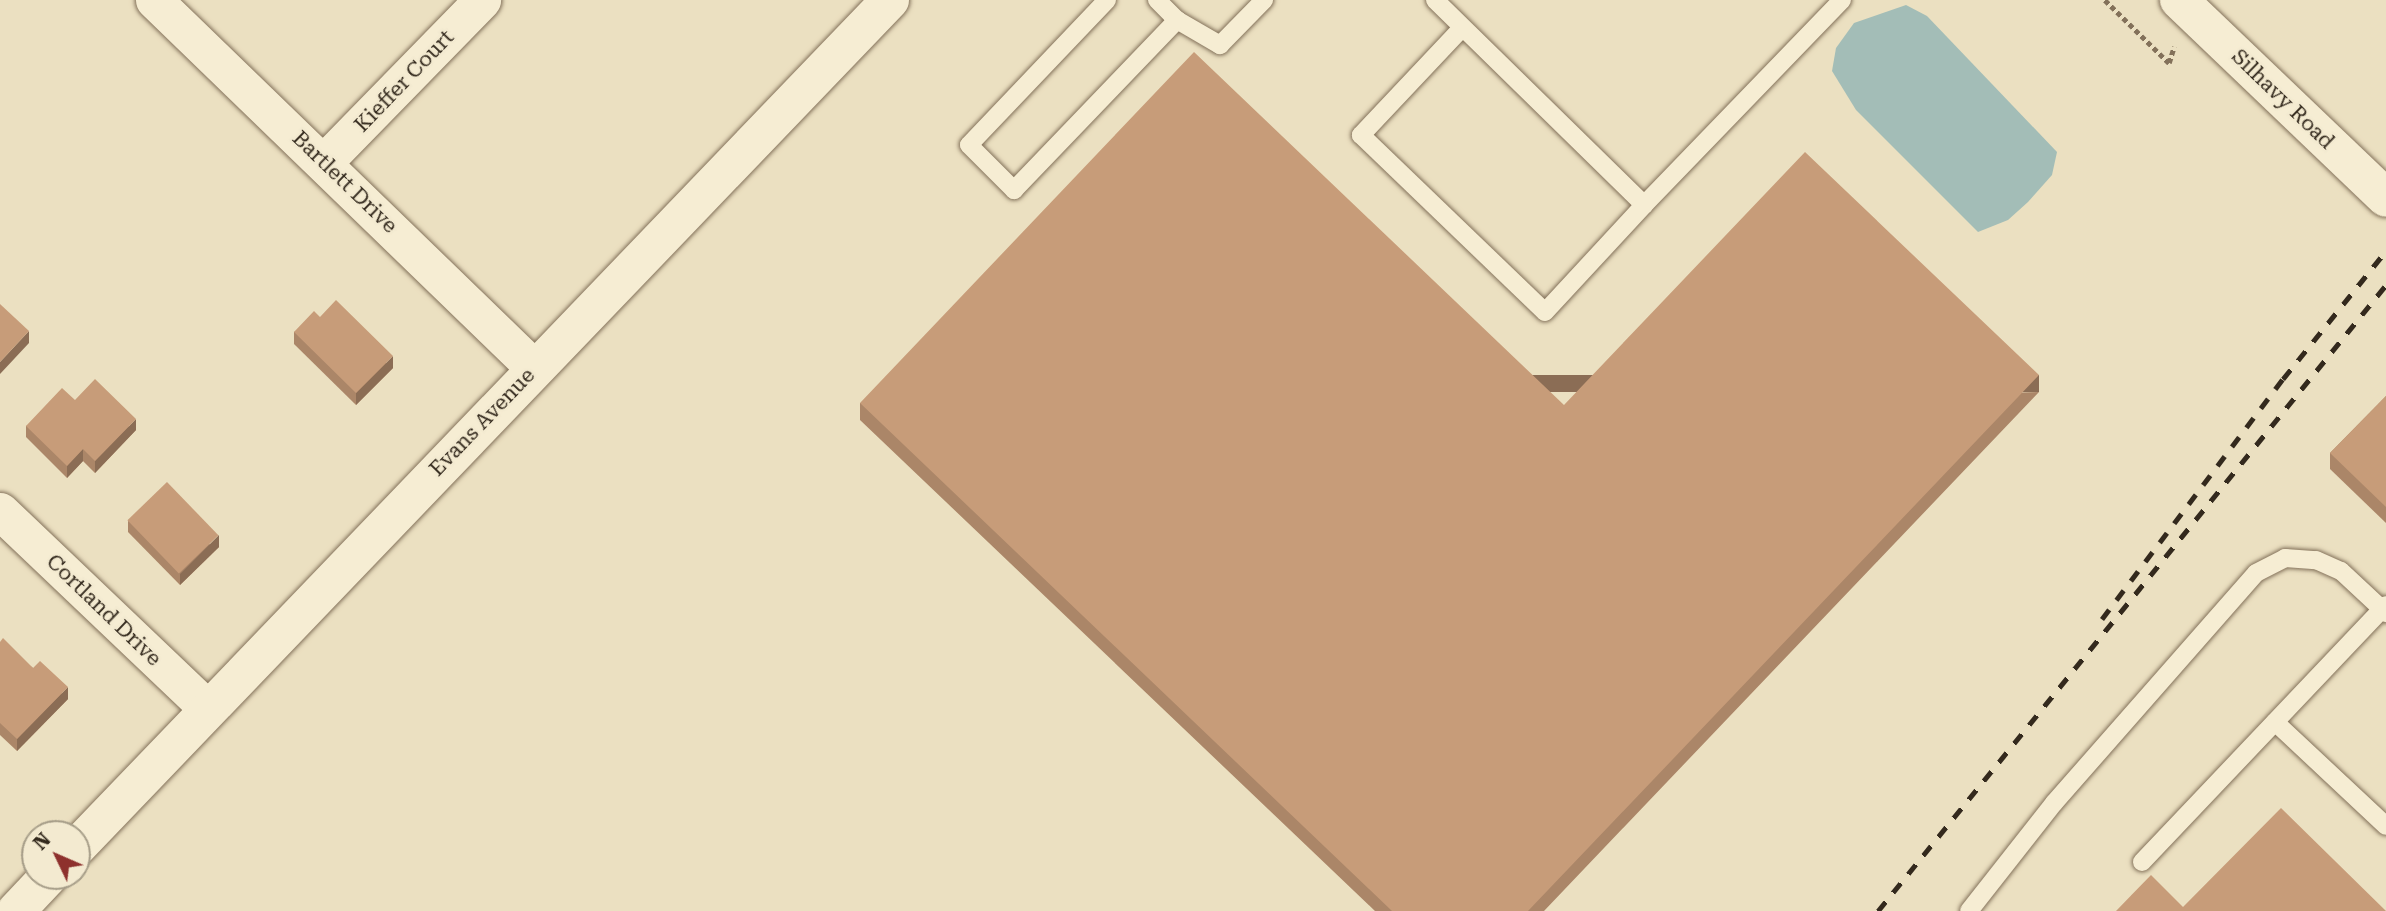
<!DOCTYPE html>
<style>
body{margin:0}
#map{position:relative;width:2386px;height:911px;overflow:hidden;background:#ebe0c1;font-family:"Roboto Serif",serif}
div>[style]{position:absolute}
.water>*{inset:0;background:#a3bdb7}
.path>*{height:4.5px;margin-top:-2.25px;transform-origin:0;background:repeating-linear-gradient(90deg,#83715a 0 5px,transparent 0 8.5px)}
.roads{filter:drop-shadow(0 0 2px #83715a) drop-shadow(0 0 2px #83715a)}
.service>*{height:18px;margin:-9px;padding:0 9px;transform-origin:9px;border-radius:9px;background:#f6edd3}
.minor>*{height:37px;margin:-18.5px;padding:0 18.5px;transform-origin:18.5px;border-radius:18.5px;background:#f6edd3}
.tertiary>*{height:38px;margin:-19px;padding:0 19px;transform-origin:19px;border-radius:19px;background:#f6edd3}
.rail>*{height:5px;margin-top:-2.5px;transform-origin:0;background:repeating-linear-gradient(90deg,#33291d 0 12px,transparent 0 24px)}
.wall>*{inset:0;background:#ab8668}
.shaded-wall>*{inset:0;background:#8b6d55;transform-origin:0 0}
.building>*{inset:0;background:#c79c79;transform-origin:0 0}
span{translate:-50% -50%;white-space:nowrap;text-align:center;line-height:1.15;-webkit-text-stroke:5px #f3ead0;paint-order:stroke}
.street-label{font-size:21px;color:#33291d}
.north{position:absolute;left:21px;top:820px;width:70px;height:70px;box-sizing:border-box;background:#f3ead0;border:2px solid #a69d88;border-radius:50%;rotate:314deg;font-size:19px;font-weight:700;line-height:28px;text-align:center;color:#33291d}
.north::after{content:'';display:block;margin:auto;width:24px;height:32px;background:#8e312d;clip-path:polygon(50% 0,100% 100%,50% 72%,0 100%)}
</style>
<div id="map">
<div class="water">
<i style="clip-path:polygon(1906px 5px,1927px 16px,2057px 152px,2052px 175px,2028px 202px,2008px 220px,1978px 232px,1856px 110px,1832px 71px,1836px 48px,1854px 23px)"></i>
</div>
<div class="path">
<i style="left:2105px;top:0;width:90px;rotate:44.5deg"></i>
<i style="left:2169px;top:63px;width:17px;rotate:-73deg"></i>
</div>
<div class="roads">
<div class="service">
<i style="left:1107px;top:0;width:200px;rotate:133.6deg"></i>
<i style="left:969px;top:145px;width:64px;rotate:45deg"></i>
<i style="left:1014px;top:190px;width:236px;rotate:-46.2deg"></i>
<i style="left:1177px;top:20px;width:50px;rotate:30.2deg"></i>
<i style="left:1220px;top:45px;width:63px;rotate:-45.6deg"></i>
<i style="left:1157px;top:0;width:28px;rotate:45deg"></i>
<i style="left:1435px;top:0;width:293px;rotate:44.4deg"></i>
<i style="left:1644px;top:205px;width:285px;rotate:-46deg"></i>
<i style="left:1461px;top:29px;width:146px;rotate:133.3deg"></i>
<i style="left:1361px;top:135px;width:255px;rotate:43.9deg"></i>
<i style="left:1545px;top:312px;width:146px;rotate:-47.2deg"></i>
<i style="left:2275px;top:722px;width:152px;rotate:43.1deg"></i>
<i style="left:2142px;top:862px;width:354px;rotate:-46.5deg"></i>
<i style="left:1969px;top:911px;width:137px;rotate:-51.8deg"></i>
<i style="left:2054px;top:803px;width:306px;rotate:-48.7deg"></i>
<i style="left:2256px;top:573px;width:33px;rotate:-27deg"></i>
<i style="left:2285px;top:558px;width:31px;rotate:4deg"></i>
<i style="left:2316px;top:560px;width:27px;rotate:24deg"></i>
<i style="left:2341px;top:571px;width:62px;rotate:43deg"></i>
</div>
<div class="minor">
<i style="left:154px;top:0;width:529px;rotate:44.08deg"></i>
<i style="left:325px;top:161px;width:225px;rotate:-45.7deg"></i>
<i style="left:0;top:511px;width:287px;rotate:43.6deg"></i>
</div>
<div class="tertiary">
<i style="left:2179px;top:0;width:286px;rotate:43.7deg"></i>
<i style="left:77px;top:847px;width:1174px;rotate:-46.17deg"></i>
<i style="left:16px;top:911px;width:48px;rotate:-46.7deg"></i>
</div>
</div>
<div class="rail">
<i style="left:2102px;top:619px;width:301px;rotate:-53deg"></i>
<i style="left:2283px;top:379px;width:164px;rotate:-51.2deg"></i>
<i style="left:1878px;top:911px;width:806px;rotate:-50.94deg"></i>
</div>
<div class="wall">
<i style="clip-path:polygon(320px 317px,393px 368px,356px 405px,294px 344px,294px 332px)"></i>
<i style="clip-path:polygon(2039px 392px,1544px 911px,1375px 911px,860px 420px,860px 403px,1564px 405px)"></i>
<i style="clip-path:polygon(2386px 396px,2386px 523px,2330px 469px,2330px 453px)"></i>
<i style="clip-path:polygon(75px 400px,136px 430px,95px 473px,83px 461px,67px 478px,26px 437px,26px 426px)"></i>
<i style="clip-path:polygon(128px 521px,219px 547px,180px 585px,128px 532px)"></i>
<i style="clip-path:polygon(0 642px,33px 668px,68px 699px,17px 751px,0 735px)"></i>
</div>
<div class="shaded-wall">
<i style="clip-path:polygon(29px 331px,29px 343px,0 374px,0 362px)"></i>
<i style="clip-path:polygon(393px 356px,393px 368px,356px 405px,356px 393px)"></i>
<i style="left:2039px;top:375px;width:17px;height:741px;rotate:90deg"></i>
<i style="clip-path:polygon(136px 419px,136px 430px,95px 473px,95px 461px)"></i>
<i style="clip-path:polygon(83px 449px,83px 461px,67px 478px,67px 466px)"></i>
<i style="clip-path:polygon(219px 535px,219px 547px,180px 585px,180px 574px)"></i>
<i style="clip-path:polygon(68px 687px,68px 699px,17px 751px,17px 739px)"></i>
</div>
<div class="building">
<i style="clip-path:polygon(1194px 52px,1564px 405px,1805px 152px,2039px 375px,1528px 911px,1392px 911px,860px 403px)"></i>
<i style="clip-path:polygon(336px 300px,393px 356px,356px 393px,294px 332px,314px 311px,320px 317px)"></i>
<i style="clip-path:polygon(0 304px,29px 331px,0 362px)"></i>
<i style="clip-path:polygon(95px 379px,136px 419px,95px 461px,83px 449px,67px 466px,26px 426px,62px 388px,75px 400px)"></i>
<i style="clip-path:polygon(2386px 396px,2386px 507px,2330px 453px)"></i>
<i style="left:167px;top:482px;width:74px;height:55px;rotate:46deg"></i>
<i style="clip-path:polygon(3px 638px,33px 668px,40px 661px,68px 687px,17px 739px,0 723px,0 642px)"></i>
<i style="clip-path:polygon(2281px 808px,2386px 911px,2116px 911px,2151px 875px,2183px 907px)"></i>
</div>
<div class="street-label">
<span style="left:404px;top:81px;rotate:-46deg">Kieffer Court</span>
<span style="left:2283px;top:99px;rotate:44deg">Silhavy Road</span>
<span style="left:345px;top:182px;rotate:44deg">Bartlett Drive</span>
<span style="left:482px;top:422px;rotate:-46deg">Evans Avenue</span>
<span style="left:104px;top:610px;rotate:44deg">Cortland Drive</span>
</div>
<div class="north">N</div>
</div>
